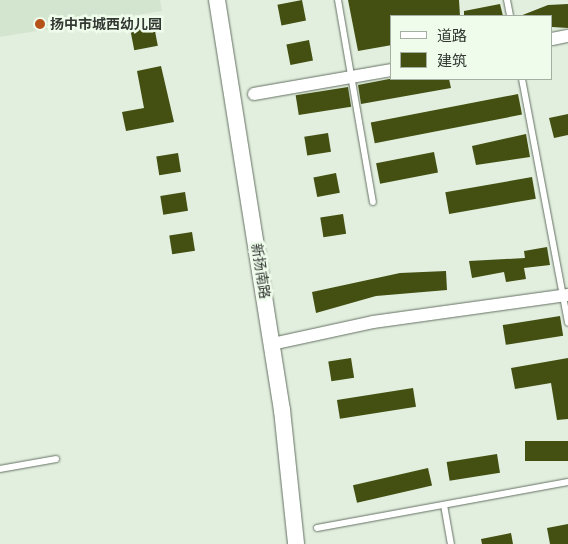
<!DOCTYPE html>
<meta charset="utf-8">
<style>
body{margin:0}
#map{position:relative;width:568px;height:544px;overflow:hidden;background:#e2efdf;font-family:Helvetica,"Noto Sans SC",sans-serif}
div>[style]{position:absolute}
.built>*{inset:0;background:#d4e5cf}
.building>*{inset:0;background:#435011;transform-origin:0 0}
.roads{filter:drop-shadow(0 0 1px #657163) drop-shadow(0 0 1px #657163)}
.lane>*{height:6px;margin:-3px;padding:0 3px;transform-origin:3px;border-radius:3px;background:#fff}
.street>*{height:12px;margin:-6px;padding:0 6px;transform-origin:6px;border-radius:6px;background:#fff}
.secondary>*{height:16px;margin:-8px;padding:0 8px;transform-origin:8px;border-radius:8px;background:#fff}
.dots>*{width:14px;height:14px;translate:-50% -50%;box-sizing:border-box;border:2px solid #effcec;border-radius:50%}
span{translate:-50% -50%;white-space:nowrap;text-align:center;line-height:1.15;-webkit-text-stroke:5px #effcec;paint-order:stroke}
.poi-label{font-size:14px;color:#333832;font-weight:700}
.left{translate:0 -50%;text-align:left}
.street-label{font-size:14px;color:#333832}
.legend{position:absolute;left:390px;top:15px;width:162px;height:65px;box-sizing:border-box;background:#effcec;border:1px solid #a4aea2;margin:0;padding:6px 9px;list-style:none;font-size:15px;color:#333832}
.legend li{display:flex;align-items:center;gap:10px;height:25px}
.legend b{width:25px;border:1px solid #a4aea2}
</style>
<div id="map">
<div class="built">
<i style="clip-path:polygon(0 0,160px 0,162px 11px,0 37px)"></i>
</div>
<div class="building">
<i style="left:302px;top:0;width:21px;height:25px;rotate:79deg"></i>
<i style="clip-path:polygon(348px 0,459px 0,460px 16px,392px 16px,392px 45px,358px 51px)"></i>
<i style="clip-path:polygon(500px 4px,503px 16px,464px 16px,464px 11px)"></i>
<i style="clip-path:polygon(568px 4px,568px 28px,552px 27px,552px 16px,520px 16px,548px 5px)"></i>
<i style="left:154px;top:26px;width:20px;height:24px;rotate:79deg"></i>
<i style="left:309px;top:40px;width:21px;height:23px;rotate:79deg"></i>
<i style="clip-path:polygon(161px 66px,174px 122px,126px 131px,122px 112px,144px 108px,137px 71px)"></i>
<i style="clip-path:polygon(389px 79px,449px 79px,451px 88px,361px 104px,358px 85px)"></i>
<i style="left:348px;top:87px;width:20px;height:53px;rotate:81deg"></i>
<i style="left:518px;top:94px;width:21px;height:150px;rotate:79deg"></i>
<i style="clip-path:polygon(568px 114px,568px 135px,554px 138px,549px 118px)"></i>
<i style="left:328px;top:133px;width:19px;height:24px;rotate:81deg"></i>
<i style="clip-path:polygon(526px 134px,530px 157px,476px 165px,472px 146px)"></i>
<i style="left:434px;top:152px;width:21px;height:59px;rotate:79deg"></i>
<i style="left:178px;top:153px;width:19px;height:22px;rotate:81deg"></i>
<i style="left:336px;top:173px;width:20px;height:23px;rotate:79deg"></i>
<i style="left:532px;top:177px;width:22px;height:88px;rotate:80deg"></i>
<i style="left:185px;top:192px;width:19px;height:25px;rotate:81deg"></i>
<i style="left:343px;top:214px;width:20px;height:23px;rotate:81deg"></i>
<i style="left:192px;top:232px;width:19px;height:23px;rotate:81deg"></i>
<i style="clip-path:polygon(547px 247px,550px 265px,524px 268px,526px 279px,506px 282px,504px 272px,472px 278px,469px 261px,525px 258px,524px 251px)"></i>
<i style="clip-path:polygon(446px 271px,447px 290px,376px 296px,316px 313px,312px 292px,400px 273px)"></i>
<i style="left:560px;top:316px;width:20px;height:58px;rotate:81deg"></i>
<i style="left:351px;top:358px;width:20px;height:23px;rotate:81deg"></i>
<i style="clip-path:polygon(568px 358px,568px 419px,557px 420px,551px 383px,515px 389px,511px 368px)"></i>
<i style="left:413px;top:388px;width:19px;height:77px;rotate:81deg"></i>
<i style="left:568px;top:441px;width:20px;height:43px;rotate:90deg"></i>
<i style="left:497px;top:454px;width:19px;height:51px;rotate:81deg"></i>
<i style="left:428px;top:468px;width:18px;height:77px;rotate:77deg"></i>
<i style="clip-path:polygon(568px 524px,568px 544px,550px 544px,547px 528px)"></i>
<i style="clip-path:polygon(511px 533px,513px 544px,482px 544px,481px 539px)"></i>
</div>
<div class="roads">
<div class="lane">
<i style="left:338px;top:0;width:205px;rotate:80.2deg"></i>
<i style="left:507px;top:0;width:16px;rotate:79deg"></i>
<i style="left:522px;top:79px;width:248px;rotate:79.3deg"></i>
<i style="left:0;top:469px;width:57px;rotate:-10.1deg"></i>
<i style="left:444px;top:505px;width:40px;rotate:80deg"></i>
<i style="left:317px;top:528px;width:255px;rotate:-10.4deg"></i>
</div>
<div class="street">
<i style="left:552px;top:39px;width:16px;rotate:-11deg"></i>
<i style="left:254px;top:94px;width:140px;rotate:-9.9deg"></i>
<i style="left:272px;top:344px;width:103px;rotate:-12.3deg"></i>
<i style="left:373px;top:322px;width:197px;rotate:-7.9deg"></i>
</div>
<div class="secondary">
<i style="left:217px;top:0;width:415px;rotate:81deg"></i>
<i style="left:282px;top:410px;width:135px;rotate:84deg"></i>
</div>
</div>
<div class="dots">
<i style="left:40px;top:24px;background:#b55319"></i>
</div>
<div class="poi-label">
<span class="left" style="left:50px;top:24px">扬中市城西幼儿园</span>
</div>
<div class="street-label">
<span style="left:261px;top:271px;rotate:81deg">新扬南路</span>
</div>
<ul class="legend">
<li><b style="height:6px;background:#fff"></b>道路</li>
<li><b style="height:14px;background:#435011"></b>建筑</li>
</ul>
</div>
